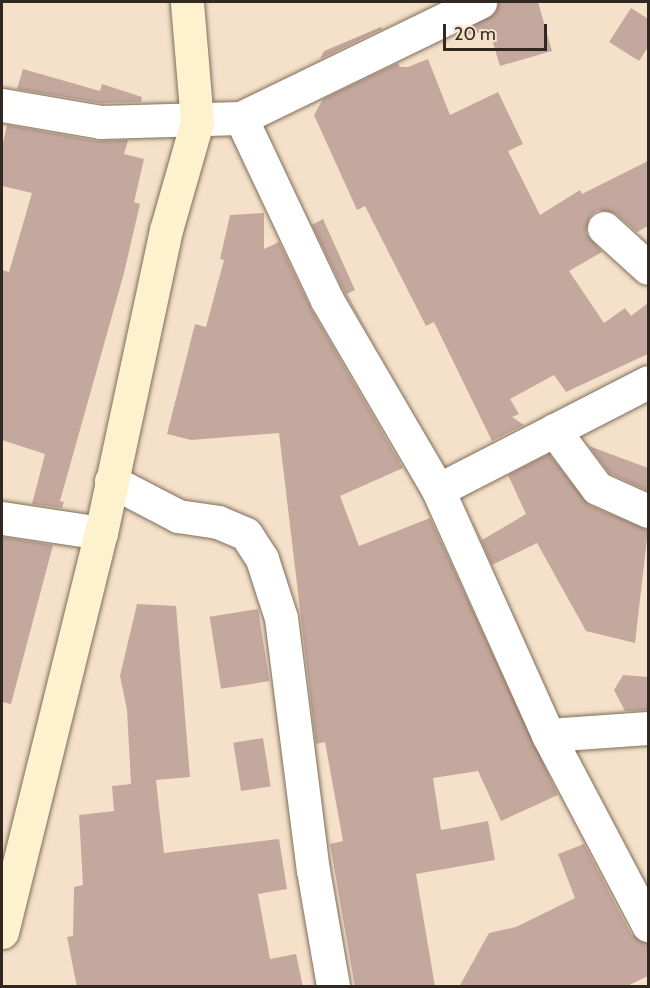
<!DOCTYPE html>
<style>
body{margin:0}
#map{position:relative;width:650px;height:988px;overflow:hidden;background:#f5e1ca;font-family:Cabin,sans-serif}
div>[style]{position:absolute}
.building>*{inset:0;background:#c5a89d;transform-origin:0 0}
.roads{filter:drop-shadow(0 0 2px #7f6d59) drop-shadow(0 0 2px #7f6d59)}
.street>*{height:33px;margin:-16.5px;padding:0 16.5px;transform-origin:16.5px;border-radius:16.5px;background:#fff}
.secondary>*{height:33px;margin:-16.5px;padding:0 16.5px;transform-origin:16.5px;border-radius:16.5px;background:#fef1ce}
span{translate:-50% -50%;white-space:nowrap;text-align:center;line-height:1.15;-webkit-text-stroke:4.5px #f5e1ca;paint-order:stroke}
.frame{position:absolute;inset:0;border:3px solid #312921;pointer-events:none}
.scale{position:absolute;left:443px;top:24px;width:104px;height:27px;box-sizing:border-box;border:3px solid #312921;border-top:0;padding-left:8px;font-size:18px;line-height:21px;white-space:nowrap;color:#312921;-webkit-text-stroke:4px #f5e1ca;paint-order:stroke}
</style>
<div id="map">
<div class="building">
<i style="clip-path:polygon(498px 2px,538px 2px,552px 51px,500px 66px,489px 30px,463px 36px,462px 32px,495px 13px)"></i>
<i style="clip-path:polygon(631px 8px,648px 19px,648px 47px,639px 61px,609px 42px)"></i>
<i style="clip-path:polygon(381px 27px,382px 29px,320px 59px,324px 51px)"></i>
<i style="clip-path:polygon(428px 59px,450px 115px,498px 92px,523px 144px,508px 151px,540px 215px,580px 190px,582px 194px,648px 161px,648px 226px,637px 232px,616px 214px,598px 210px,590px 216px,586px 233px,602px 252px,569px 271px,604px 323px,625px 308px,631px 316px,648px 303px,648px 354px,566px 392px,554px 375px,510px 399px,519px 414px,512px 417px,524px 425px,492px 441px,434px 322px,426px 326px,365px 206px,357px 210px,314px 115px,323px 99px,398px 63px,400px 67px,408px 67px)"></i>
<i style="clip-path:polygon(23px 69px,100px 91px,102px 84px,142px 97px,141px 102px,101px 103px,17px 89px)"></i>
<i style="clip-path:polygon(7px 125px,97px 141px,128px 140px,124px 154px,144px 159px,134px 202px,140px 204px,124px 273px,60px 501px,64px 502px,62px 508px,32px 504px,45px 454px,2px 440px,2px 270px,9px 272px,32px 193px,2px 186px,2px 147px)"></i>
<i style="clip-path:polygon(264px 213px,264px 249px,279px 242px,311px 309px,403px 468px,340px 496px,359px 546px,430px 518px,558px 795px,501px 821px,478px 771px,433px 778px,441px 830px,488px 821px,495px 860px,416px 874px,435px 987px,355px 987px,330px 844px,343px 841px,325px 742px,316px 744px,279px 433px,191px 440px,167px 434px,195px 324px,206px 327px,224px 260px,220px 259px,230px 215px)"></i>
<i style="clip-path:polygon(323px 219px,355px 290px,347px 294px,376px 347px,344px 291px,312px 225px)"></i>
<i style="clip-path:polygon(589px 446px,648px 468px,648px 491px,609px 473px)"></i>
<i style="clip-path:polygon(549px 454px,589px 505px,648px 530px,635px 643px,586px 631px,537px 543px,492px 565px,471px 517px,482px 540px,526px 514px,508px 475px)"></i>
<i style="clip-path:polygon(2px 537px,53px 545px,11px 704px,2px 702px)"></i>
<i style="clip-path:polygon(137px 604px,176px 606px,190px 777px,156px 780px,164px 853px,279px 839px,287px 889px,258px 894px,270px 959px,296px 954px,303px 987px,77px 987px,67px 937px,73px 936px,74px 887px,83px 885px,79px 815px,114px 811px,112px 786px,131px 784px,127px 710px,120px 676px)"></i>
<i style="left:258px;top:609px;width:73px;height:49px;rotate:81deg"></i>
<i style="clip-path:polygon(623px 675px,648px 677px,648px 710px,625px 711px,614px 690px)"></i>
<i style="left:263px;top:738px;width:49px;height:30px;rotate:81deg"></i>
<i style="clip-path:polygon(584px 844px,631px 934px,648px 944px,648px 976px,625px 987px,459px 987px,489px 933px,516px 927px,575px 898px,558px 854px)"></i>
</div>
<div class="roads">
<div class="street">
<i style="left:2px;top:105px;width:99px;rotate:9.8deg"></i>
<i style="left:100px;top:122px;width:141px;rotate:-1.6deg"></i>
<i style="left:241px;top:118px;width:201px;rotate:64.7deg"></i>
<i style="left:327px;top:300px;width:220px;rotate:59.7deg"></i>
<i style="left:438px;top:490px;width:269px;rotate:65.8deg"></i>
<i style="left:548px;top:735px;width:215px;rotate:62.2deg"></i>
<i style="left:241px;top:118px;width:266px;rotate:-25.9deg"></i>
<i style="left:604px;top:228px;width:59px;rotate:42.3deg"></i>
<i style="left:554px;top:430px;width:72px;rotate:53.4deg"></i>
<i style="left:597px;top:488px;width:56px;rotate:24.3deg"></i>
<i style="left:111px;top:481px;width:76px;rotate:27.6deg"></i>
<i style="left:178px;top:516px;width:40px;rotate:8.5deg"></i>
<i style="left:218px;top:522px;width:30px;rotate:23deg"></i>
<i style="left:246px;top:534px;width:30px;rotate:57deg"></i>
<i style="left:262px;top:559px;width:62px;rotate:72.1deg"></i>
<i style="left:281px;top:618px;width:254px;rotate:82.8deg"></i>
<i style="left:313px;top:870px;width:118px;rotate:80.2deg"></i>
<i style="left:438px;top:490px;width:236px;rotate:-27.2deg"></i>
<i style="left:2px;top:518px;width:100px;rotate:8.6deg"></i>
<i style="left:548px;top:735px;width:100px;rotate:-4deg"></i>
</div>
<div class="secondary">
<i style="left:2px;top:932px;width:411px;rotate:-76.1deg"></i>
<i style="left:101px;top:533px;width:310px;rotate:-77.9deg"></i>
<i style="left:166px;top:230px;width:112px;rotate:-74deg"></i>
<i style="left:197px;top:122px;width:120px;rotate:-94.8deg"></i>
</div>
</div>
<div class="frame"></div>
<div class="scale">20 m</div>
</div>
